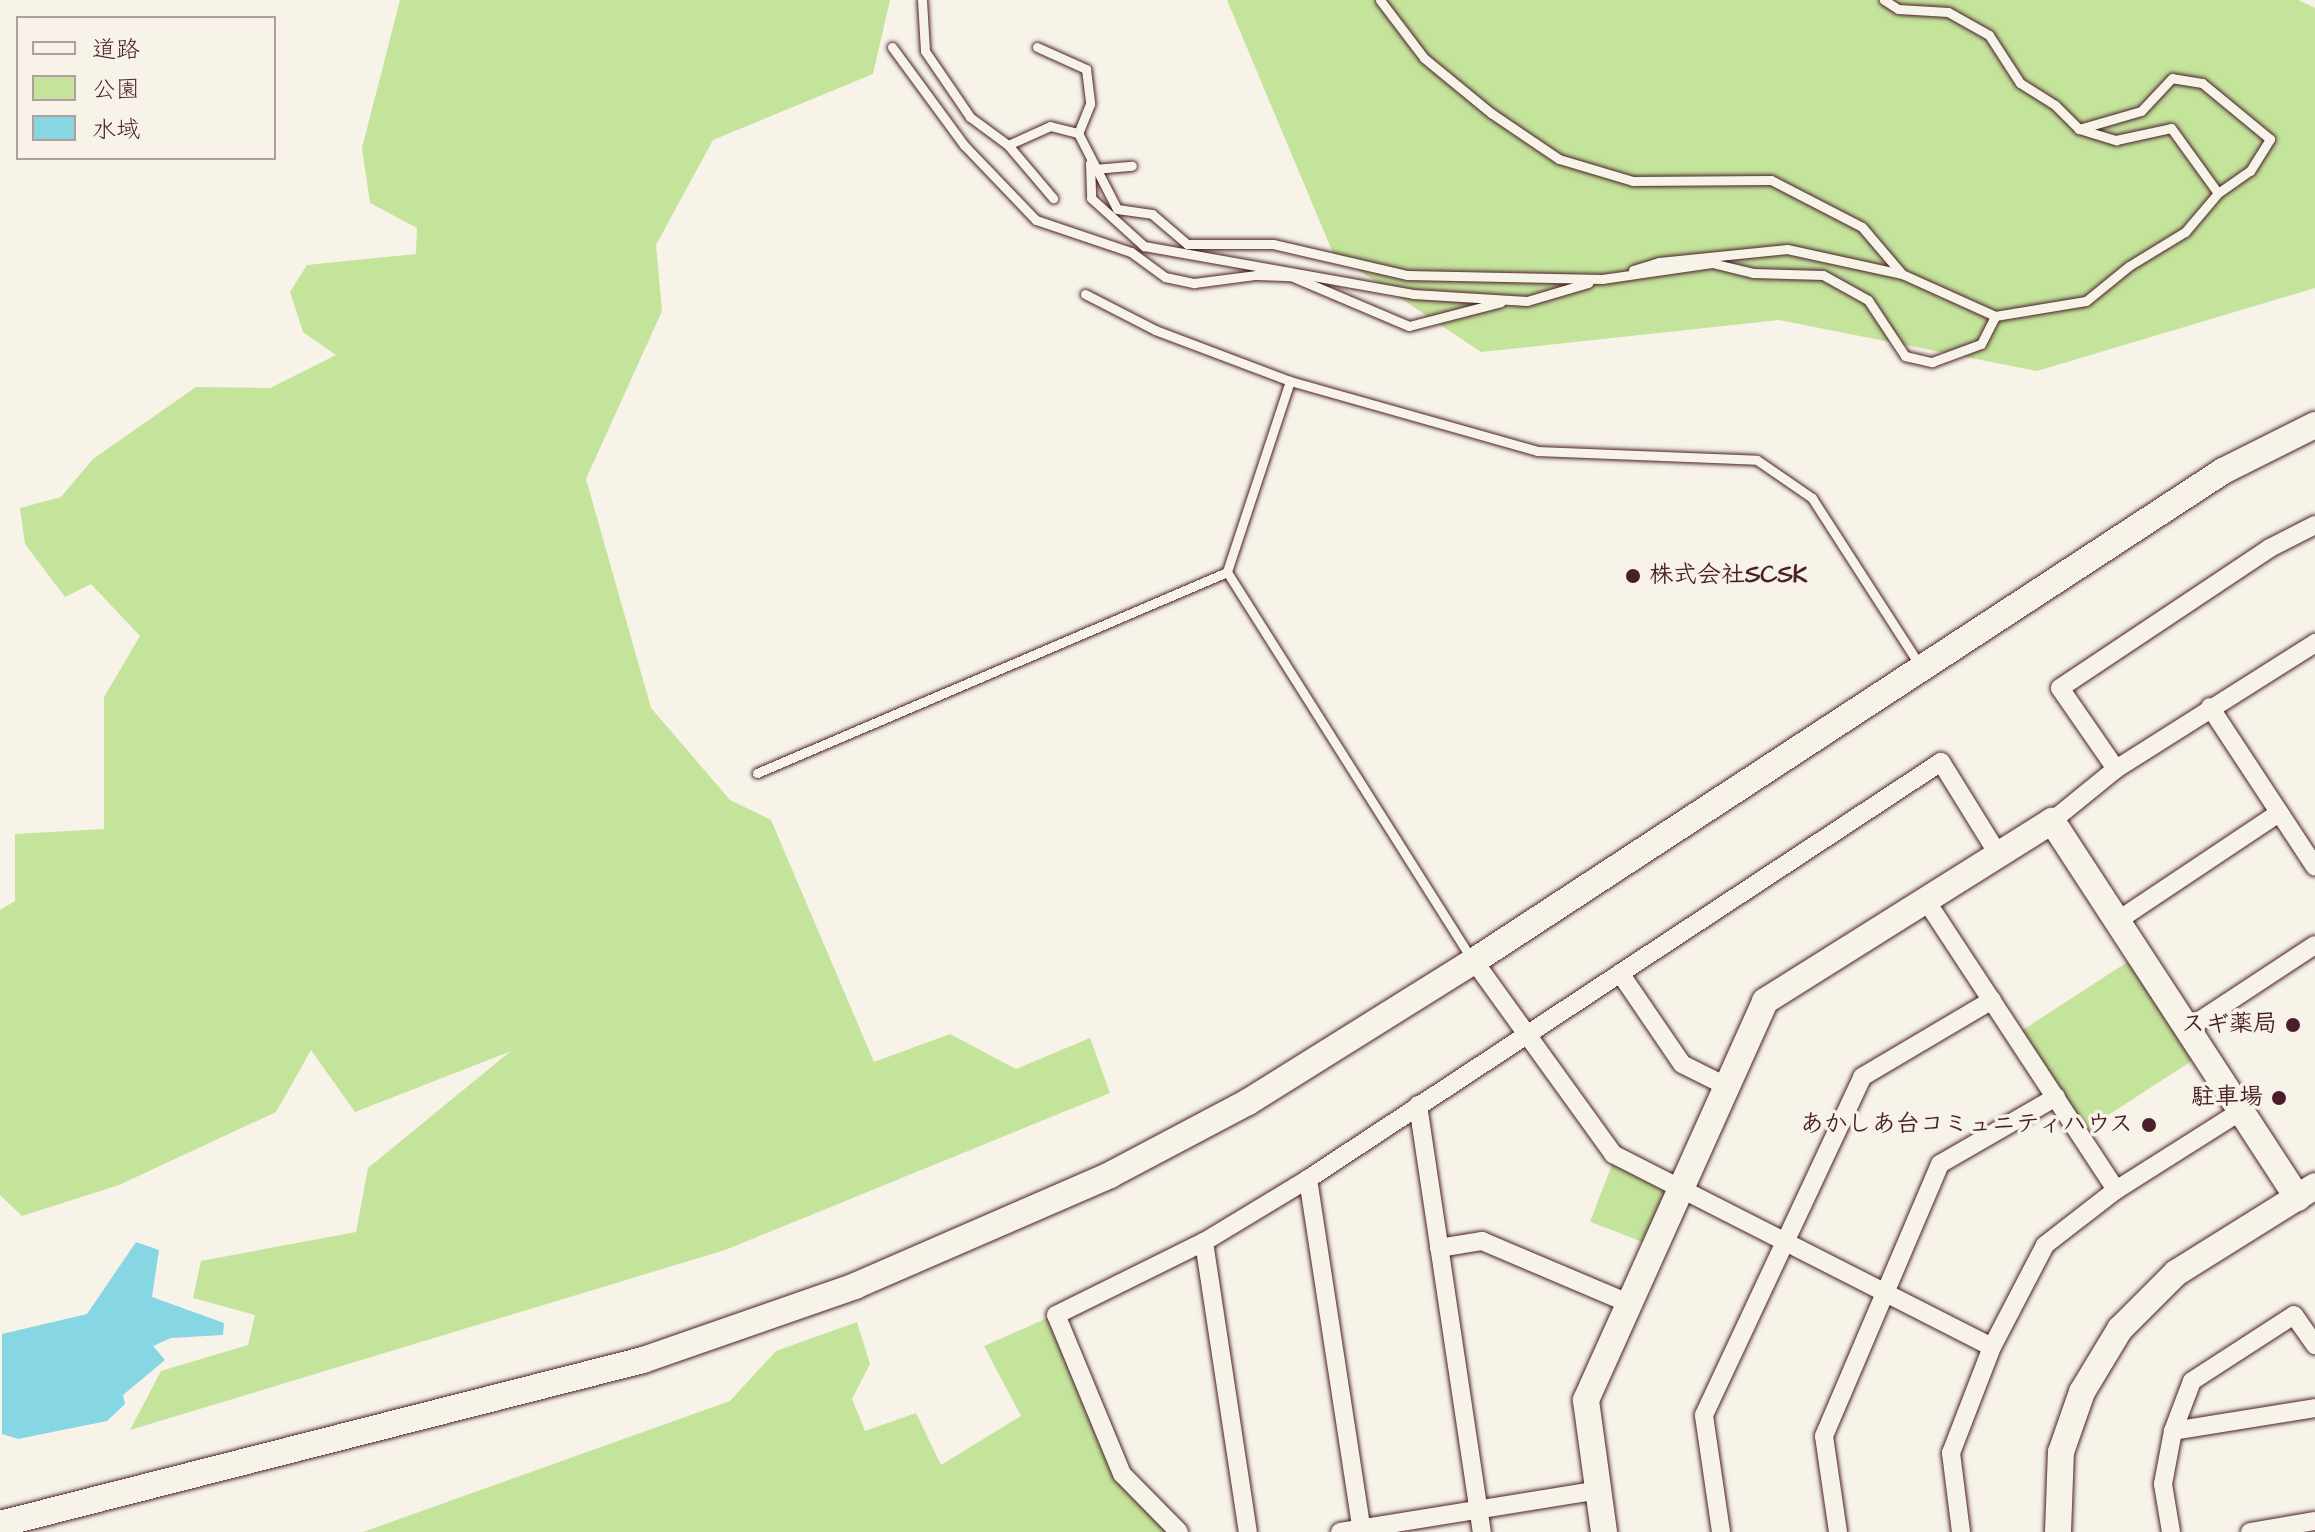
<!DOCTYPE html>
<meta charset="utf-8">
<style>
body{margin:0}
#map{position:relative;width:2315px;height:1532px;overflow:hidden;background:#f7f3e8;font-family:"Architects Daughter","Klee One",sans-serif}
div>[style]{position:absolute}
.green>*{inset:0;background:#c4e39b;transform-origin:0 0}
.water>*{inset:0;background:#86d6e3}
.roads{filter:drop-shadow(0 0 2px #4a1f2b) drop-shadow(0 0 2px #4a1f2b)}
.lane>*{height:9px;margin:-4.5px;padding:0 4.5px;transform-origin:4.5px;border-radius:4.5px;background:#f7f3e8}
.street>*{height:18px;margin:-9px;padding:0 9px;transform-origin:9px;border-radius:9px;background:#f7f3e8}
.secondary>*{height:26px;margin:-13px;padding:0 13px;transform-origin:13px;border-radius:13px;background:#f7f3e8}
.dots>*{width:22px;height:22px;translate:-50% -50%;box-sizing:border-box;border:4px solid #f7f3e8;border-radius:50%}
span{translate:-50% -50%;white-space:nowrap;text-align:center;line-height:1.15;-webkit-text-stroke:7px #f7f3e8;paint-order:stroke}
.poi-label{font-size:24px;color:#4a1f2b;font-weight:700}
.left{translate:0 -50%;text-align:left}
.right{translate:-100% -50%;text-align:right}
.legend{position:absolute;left:16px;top:16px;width:260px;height:144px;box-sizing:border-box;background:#f7f3e8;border:2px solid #b29e9c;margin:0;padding:10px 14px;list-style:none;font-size:24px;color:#4a1f2b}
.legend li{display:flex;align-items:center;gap:16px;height:40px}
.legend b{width:40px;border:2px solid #b29e9c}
</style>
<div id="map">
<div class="green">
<i style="clip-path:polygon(400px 0,890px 0,873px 74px,713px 140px,656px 245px,662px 311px,586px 479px,651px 708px,730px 800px,771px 820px,874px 1062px,950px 1034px,1016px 1069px,1090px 1038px,1110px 1093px,725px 1250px,130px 1430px,161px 1371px,248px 1345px,255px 1315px,193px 1298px,201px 1261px,356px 1232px,368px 1168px,511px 1051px,355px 1112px,311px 1050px,276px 1112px,119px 1185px,22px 1216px,0 1195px,0 910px,15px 901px,15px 834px,104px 829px,104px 697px,140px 636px,91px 584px,65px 597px,25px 544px,20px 508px,61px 497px,93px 459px,196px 387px,270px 388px,336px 355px,303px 332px,290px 292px,307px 265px,416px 254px,417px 228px,370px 203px,362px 148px)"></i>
<i style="clip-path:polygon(1227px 0,2298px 0,2315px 8px,2315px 288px,2037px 371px,1779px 320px,1481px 352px,1333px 253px)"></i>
<i style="left:2132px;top:959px;width:118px;height:132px;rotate:57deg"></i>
<i style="left:1613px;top:1162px;width:71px;height:64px;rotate:21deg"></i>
<i style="clip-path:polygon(1052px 1316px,1119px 1477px,1173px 1532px,363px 1532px,730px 1401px,776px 1351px,857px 1322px,870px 1364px,852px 1399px,865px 1431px,916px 1413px,941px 1465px,1021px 1416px,984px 1346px)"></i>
</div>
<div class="water">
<i style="clip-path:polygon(136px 1242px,159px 1250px,152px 1297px,224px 1323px,223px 1335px,171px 1338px,153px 1346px,165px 1360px,123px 1395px,125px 1404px,107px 1421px,18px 1439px,2px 1434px,2px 1334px,87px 1314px)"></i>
</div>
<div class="roads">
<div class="lane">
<i style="left:922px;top:0;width:51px;rotate:86.6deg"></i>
<i style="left:925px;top:51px;width:80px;rotate:55.7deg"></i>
<i style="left:970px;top:117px;width:47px;rotate:36.4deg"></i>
<i style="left:1008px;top:145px;width:46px;rotate:-24.3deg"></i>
<i style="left:1050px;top:126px;width:29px;rotate:14deg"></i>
<i style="left:1078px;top:133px;width:85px;rotate:62.8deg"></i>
<i style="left:1117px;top:209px;width:35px;rotate:8deg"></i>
<i style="left:1152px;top:214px;width:46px;rotate:40.6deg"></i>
<i style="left:1187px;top:244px;width:86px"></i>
<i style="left:1273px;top:244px;width:138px;rotate:13deg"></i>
<i style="left:1407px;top:275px;width:195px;rotate:1.2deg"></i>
<i style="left:1602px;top:279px;width:111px;rotate:-8.3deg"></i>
<i style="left:1712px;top:263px;width:42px;rotate:13.7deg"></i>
<i style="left:1753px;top:273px;width:70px;rotate:1.6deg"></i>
<i style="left:1823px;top:275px;width:51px;rotate:29.1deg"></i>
<i style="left:1868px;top:300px;width:67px;rotate:56.5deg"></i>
<i style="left:1905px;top:356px;width:28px;rotate:13deg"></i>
<i style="left:1932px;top:362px;width:52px;rotate:-20.2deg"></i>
<i style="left:1981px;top:344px;width:31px;rotate:-63deg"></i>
<i style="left:1380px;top:0;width:73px;rotate:52.8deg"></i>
<i style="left:1424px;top:58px;width:87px;rotate:39.4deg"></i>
<i style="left:1491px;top:113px;width:82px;rotate:34.1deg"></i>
<i style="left:1559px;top:159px;width:77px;rotate:16.6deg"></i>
<i style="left:1633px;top:181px;width:138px;rotate:-0.4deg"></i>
<i style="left:1771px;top:180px;width:102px;rotate:27.3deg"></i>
<i style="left:1862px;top:227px;width:62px;rotate:49.6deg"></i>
<i style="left:1902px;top:274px;width:102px;rotate:24.3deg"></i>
<i style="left:1995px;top:316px;width:92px;rotate:-9.4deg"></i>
<i style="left:2086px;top:301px;width:55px;rotate:-39.1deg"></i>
<i style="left:2129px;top:266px;width:66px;rotate:-31.3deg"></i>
<i style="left:2185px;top:232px;width:51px;rotate:-49.8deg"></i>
<i style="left:2218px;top:193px;width:39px;rotate:-35deg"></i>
<i style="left:2250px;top:171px;width:38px;rotate:-58deg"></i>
<i style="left:2270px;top:139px;width:88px;rotate:-140.5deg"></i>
<i style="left:2202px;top:83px;width:30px;rotate:-171deg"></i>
<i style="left:2172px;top:78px;width:45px;rotate:133.2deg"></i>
<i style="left:2141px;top:111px;width:65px;rotate:163.8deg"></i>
<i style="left:2079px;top:129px;width:34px;rotate:-135deg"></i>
<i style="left:2055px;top:105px;width:41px;rotate:-147.8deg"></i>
<i style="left:2020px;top:83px;width:57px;rotate:-122.9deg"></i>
<i style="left:1989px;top:35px;width:47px;rotate:-150.7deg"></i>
<i style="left:1948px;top:12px;width:50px;rotate:-176.6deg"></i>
<i style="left:1898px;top:9px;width:17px;rotate:-147deg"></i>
<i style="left:892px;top:47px;width:122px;rotate:53.7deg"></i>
<i style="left:964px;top:145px;width:104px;rotate:46.2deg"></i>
<i style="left:1036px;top:220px;width:100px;rotate:18.6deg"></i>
<i style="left:1131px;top:252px;width:42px;rotate:36.3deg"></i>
<i style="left:1165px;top:277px;width:30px;rotate:12deg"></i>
<i style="left:1194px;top:283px;width:63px;rotate:-7.4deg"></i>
<i style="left:1256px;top:275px;width:35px;rotate:2deg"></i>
<i style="left:1291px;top:276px;width:128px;rotate:23deg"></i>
<i style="left:1409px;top:326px;width:95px;rotate:-14.6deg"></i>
<i style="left:1037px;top:47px;width:54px;rotate:24.2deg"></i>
<i style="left:1086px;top:69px;width:35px;rotate:83deg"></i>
<i style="left:1090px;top:104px;width:31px;rotate:112deg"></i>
<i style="left:2079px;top:129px;width:39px;rotate:17deg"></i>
<i style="left:2116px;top:140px;width:56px;rotate:-12.3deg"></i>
<i style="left:2171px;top:128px;width:80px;rotate:54.1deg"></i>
<i style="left:1008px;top:145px;width:70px;rotate:49.7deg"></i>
<i style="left:1090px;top:163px;width:35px;rotate:88deg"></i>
<i style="left:1091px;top:198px;width:72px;rotate:42.2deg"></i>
<i style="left:1144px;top:246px;width:273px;rotate:10.1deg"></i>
<i style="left:1413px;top:294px;width:114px;rotate:3.5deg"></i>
<i style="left:1527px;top:301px;width:64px;rotate:-16.4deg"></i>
<i style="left:1094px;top:169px;width:38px;rotate:-5deg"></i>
<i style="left:1633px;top:270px;width:27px;rotate:-17deg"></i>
<i style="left:1659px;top:262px;width:129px;rotate:-5.8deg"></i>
<i style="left:1787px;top:249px;width:118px;rotate:12.3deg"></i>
<i style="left:1085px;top:294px;width:79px;rotate:27.2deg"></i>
<i style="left:1155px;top:330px;width:144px;rotate:20.7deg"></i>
<i style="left:1290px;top:381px;width:257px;rotate:15.8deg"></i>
<i style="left:1537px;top:451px;width:220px;rotate:2.3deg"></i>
<i style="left:1757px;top:460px;width:67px;rotate:34.6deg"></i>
<i style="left:1812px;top:498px;width:201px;rotate:57.2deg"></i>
<i style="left:1290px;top:381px;width:201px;rotate:108.3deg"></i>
<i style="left:1227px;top:572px;width:458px;rotate:57.7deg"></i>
<i style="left:757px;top:773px;width:511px;rotate:-23.15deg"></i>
</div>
<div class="street">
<i style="left:2210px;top:707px;width:191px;rotate:56.7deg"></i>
<i style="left:2116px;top:769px;width:98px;rotate:-124.7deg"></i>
<i style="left:2060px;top:688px;width:252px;rotate:-33.7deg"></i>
<i style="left:2270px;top:548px;width:51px;rotate:-27.1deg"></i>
<i style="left:2052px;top:821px;width:82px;rotate:-39.1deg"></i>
<i style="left:2116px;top:769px;width:236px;rotate:-32.3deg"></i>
<i style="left:1925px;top:899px;width:348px;rotate:56.7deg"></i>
<i style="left:2117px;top:921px;width:195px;rotate:-33.7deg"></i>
<i style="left:1474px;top:961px;width:238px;rotate:54.2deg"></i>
<i style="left:1613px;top:1154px;width:425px;rotate:27deg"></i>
<i style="left:1620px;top:973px;width:110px;rotate:55.7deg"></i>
<i style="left:1682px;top:1064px;width:47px;rotate:26.6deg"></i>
<i style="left:2187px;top:1029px;width:153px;rotate:-33.3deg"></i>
<i style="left:1418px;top:1105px;width:432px;rotate:81.5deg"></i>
<i style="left:1308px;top:1179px;width:357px;rotate:81.3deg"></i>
<i style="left:1204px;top:1242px;width:293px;rotate:81.4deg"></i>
<i style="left:1439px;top:1248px;width:44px;rotate:-9.2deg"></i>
<i style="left:1482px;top:1241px;width:159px;rotate:23deg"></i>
<i style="left:2173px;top:1431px;width:144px;rotate:-9.2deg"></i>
<i style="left:1179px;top:1532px;width:81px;rotate:-134.5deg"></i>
<i style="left:1122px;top:1474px;width:172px;rotate:-112.5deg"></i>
<i style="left:1056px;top:1315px;width:165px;rotate:-26.3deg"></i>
<i style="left:1204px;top:1242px;width:122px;rotate:-31.2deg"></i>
<i style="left:1308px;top:1179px;width:758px;rotate:-33.38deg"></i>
<i style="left:1941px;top:762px;width:108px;rotate:58.2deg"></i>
<i style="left:1340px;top:1532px;width:261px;rotate:-9.2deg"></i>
<i style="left:1721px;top:1532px;width:118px;rotate:-98.3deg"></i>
<i style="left:1704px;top:1415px;width:373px;rotate:-64.9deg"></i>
<i style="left:1862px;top:1077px;width:151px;rotate:-30.6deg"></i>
<i style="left:1838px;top:1532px;width:97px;rotate:-98.3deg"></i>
<i style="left:1824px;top:1436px;width:296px;rotate:-66.9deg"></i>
<i style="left:1940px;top:1164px;width:134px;rotate:-30deg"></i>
<i style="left:1961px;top:1532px;width:80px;rotate:-97.2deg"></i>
<i style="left:1951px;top:1453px;width:114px;rotate:-68.9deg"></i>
<i style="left:1992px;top:1347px;width:115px;rotate:-62.5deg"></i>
<i style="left:2045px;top:1245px;width:90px;rotate:-37.8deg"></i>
<i style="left:2116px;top:1190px;width:148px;rotate:-32.3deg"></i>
<i style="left:2171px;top:1532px;width:49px;rotate:-99.5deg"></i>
<i style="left:2163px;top:1484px;width:54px;rotate:-79.3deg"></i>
<i style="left:2173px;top:1431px;width:53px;rotate:-69.2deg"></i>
<i style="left:2192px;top:1381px;width:121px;rotate:-32.9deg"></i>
<i style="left:2294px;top:1315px;width:37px;rotate:55deg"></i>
<i style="left:2250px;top:1532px;width:66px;rotate:-9.6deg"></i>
</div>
<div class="secondary">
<i style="left:0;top:1524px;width:664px;rotate:-14.31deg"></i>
<i style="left:643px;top:1360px;width:225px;rotate:-19.2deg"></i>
<i style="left:855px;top:1286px;width:278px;rotate:-23.5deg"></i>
<i style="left:1110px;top:1175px;width:156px;rotate:-27.9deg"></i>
<i style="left:1248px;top:1102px;width:266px;rotate:-32deg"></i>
<i style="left:1474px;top:961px;width:895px;rotate:-33.19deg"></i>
<i style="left:2223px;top:471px;width:103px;rotate:-26.6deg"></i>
<i style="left:1604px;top:1532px;width:133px;rotate:-97.8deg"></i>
<i style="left:1586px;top:1400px;width:437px;rotate:-65.8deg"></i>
<i style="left:1765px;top:1001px;width:339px;rotate:-32.1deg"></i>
<i style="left:2052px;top:821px;width:450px;rotate:56.9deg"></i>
<i style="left:2058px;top:1532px;width:80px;rotate:-87.9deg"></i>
<i style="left:2061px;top:1452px;width:64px;rotate:-70.7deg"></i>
<i style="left:2082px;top:1392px;width:74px;rotate:-58.9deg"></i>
<i style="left:2120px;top:1329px;width:79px;rotate:-45deg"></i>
<i style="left:2176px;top:1273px;width:164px;rotate:-32deg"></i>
</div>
</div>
<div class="dots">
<i style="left:1633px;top:576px;background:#4a1f2b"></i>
<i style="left:2293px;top:1025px;background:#4a1f2b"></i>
<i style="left:2279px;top:1098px;background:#4a1f2b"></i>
<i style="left:2149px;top:1125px;background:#4a1f2b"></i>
</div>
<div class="poi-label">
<span class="left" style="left:1649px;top:576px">株式会社SCSK</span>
<span class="right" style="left:2277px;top:1025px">スギ薬局</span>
<span class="right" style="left:2263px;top:1098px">駐車場</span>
<span class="right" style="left:2133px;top:1125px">あかしあ台コミュニティハウス</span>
</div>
<ul class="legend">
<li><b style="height:10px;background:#f7f3e8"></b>道路</li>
<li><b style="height:22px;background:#c4e39b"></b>公園</li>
<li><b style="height:22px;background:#86d6e3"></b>水域</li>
</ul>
</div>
